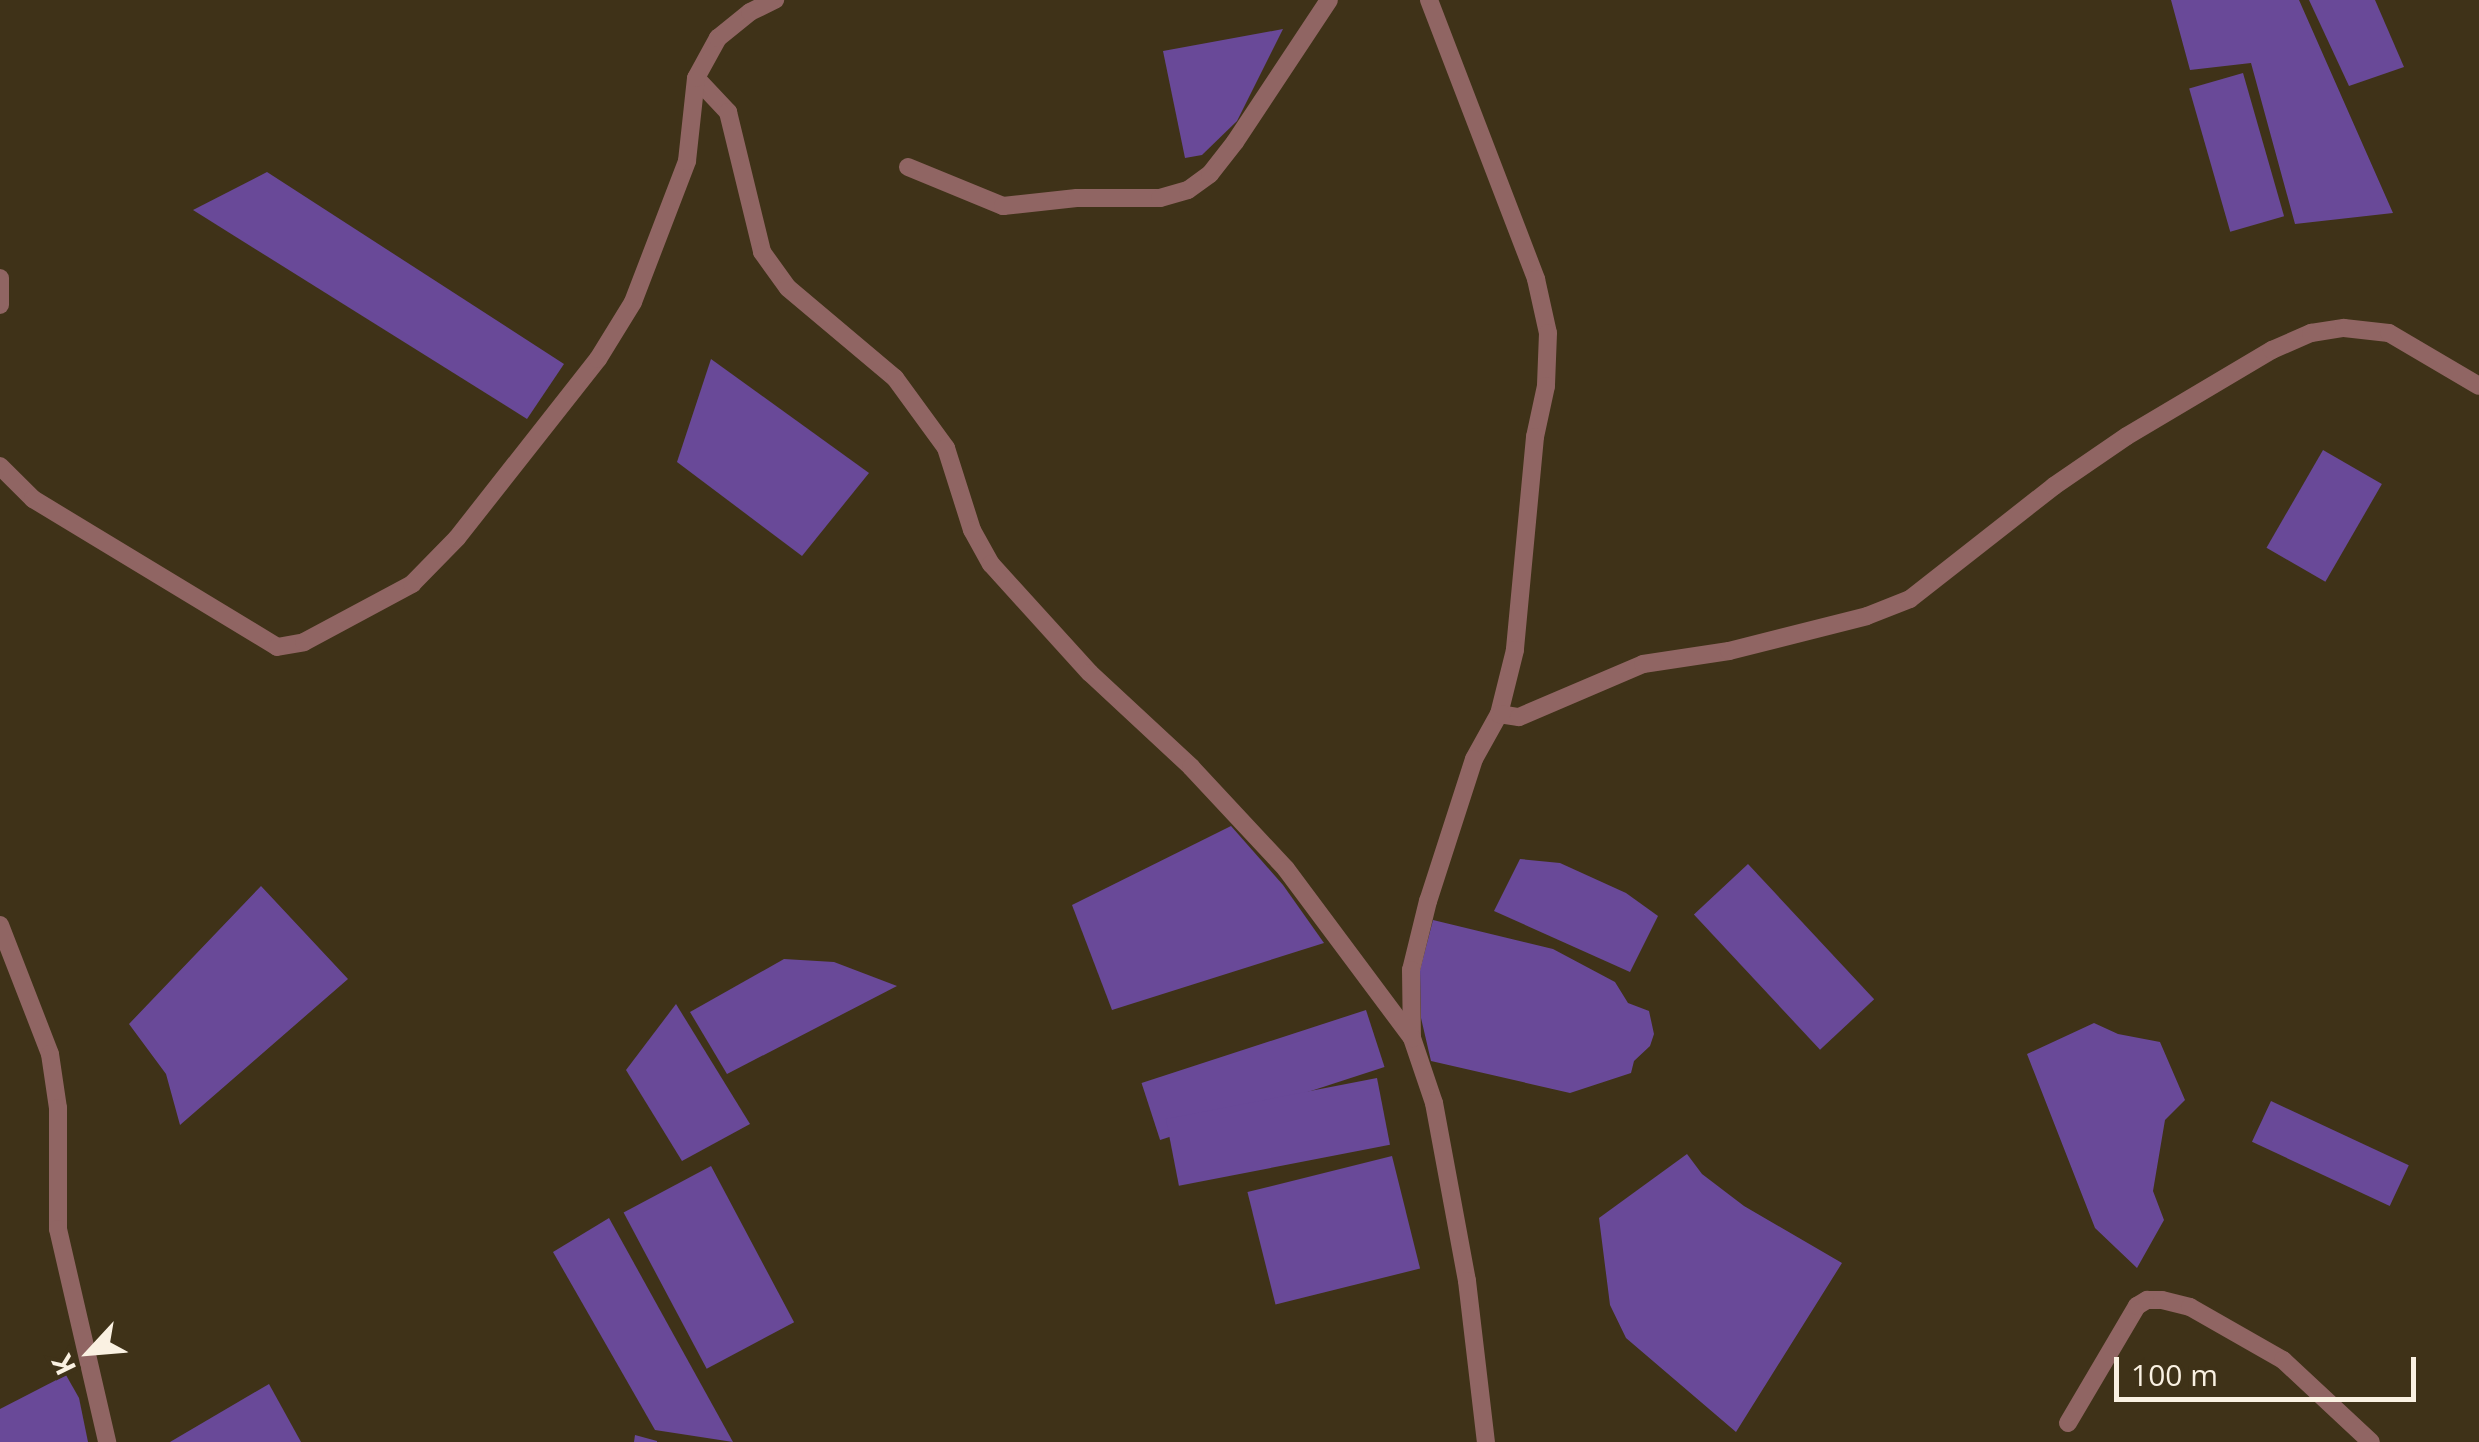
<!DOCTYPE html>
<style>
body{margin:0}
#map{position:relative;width:2479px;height:1442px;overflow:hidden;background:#3f3218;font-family:"Open Sans",sans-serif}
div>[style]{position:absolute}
.building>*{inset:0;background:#694998;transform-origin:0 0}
.minor>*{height:18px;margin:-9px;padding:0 9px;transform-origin:9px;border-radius:9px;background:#906563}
span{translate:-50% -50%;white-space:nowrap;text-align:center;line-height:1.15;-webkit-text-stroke:8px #3f3218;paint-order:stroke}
.north{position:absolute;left:40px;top:1302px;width:100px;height:100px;-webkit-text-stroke:8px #3f3218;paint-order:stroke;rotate:244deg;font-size:28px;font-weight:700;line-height:40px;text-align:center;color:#faf1e2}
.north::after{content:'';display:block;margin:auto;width:35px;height:45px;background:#faf1e2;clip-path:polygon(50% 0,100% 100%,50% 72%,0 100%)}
.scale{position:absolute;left:2114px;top:1357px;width:302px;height:45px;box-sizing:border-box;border:5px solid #faf1e2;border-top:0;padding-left:12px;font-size:30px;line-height:35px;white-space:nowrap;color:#faf1e2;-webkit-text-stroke:8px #3f3218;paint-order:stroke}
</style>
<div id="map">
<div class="building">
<i style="clip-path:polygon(2171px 0,2299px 0,2393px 213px,2295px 224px,2251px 63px,2190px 70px)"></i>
<i style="clip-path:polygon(2309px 0,2375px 0,2404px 67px,2349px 86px)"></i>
<i style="clip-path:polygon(1283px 29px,1237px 121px,1202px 155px,1185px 158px,1163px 51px)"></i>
<i style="left:2243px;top:73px;width:149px;height:56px;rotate:74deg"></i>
<i style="clip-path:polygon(267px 172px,564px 364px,527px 419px,193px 210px)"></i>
<i style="clip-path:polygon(711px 359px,869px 473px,802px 556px,677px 462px)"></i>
<i style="left:2323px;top:450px;width:68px;height:113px;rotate:30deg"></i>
<i style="clip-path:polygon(1231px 826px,1283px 885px,1324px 943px,1112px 1010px,1072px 905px)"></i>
<i style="clip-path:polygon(1520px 859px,1560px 863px,1626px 893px,1658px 916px,1630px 972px,1494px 911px)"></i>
<i style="left:1748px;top:864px;width:185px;height:74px;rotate:47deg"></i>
<i style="clip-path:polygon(261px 886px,348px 979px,180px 1125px,166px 1074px,129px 1024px)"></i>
<i style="clip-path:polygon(1433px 920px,1553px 949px,1615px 982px,1628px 1003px,1649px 1011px,1654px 1034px,1650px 1046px,1634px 1061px,1631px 1073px,1570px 1093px,1431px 1061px,1421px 1018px,1420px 970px)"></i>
<i style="clip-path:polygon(784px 959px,834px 962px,897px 986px,727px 1074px,690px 1012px)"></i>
<i style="clip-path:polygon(676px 1004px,750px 1124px,682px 1161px,626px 1070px)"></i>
<i style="left:1366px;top:1010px;width:60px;height:236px;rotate:72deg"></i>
<i style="clip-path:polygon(2094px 1023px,2118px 1034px,2160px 1042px,2185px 1100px,2165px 1120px,2153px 1191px,2164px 1220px,2137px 1268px,2095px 1228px,2027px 1054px)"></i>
<i style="left:1377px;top:1078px;width:68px;height:215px;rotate:79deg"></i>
<i style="left:2271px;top:1101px;width:152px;height:45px;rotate:25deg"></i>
<i style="clip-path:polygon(1687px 1154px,1702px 1174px,1744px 1206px,1842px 1263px,1736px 1432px,1626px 1338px,1610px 1305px,1599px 1218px)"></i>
<i style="left:1392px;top:1156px;width:116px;height:149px;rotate:76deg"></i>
<i style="left:711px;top:1166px;width:177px;height:99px;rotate:62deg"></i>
<i style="clip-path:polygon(609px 1218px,733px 1442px,655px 1430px,553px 1252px)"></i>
<i style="clip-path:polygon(66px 1375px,79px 1398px,88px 1442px,0 1442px,0 1409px)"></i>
<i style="clip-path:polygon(269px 1384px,301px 1442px,170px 1442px)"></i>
<i style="clip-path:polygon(635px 1435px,657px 1441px,657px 1442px,634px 1442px)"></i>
</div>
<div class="minor">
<i style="left:1429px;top:0;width:299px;rotate:69deg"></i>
<i style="left:1536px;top:279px;width:55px;rotate:77.5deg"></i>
<i style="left:1548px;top:333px;width:53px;rotate:92.2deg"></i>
<i style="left:1546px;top:386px;width:52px;rotate:102.2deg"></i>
<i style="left:1535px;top:437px;width:214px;rotate:95.4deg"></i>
<i style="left:1515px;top:650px;width:66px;rotate:104deg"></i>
<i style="left:1499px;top:714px;width:51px;rotate:119.1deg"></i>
<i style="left:1474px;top:759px;width:149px;rotate:107.9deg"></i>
<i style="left:1428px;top:901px;width:71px;rotate:103.8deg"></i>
<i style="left:1411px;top:970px;width:68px;rotate:89.2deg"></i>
<i style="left:1412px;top:1038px;width:69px;rotate:71.3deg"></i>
<i style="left:1434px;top:1103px;width:181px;rotate:79.5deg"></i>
<i style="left:1467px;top:1281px;width:162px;rotate:83.3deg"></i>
<i style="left:696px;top:78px;width:47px;rotate:46.7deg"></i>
<i style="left:728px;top:112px;width:144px;rotate:76.3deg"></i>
<i style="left:762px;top:252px;width:44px;rotate:54.2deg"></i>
<i style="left:788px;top:288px;width:140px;rotate:40.1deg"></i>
<i style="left:895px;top:378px;width:87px;rotate:53.9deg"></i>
<i style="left:946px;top:448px;width:86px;rotate:72.4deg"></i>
<i style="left:972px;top:530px;width:39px;rotate:61deg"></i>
<i style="left:991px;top:564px;width:147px;rotate:47.8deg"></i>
<i style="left:1090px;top:673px;width:138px;rotate:42.9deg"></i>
<i style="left:1191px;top:767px;width:139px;rotate:47deg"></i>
<i style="left:1286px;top:869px;width:211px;rotate:53.3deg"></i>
<i style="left:908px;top:167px;width:103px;rotate:22.3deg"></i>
<i style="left:1003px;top:206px;width:74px;rotate:-6.2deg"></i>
<i style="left:1077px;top:198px;width:83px"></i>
<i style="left:1160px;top:198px;width:29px;rotate:-16deg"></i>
<i style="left:1188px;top:190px;width:27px;rotate:-36deg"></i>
<i style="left:1210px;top:174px;width:41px;rotate:-52deg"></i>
<i style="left:1235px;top:142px;width:170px;rotate:-56.5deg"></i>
<i style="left:0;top:278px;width:27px;rotate:90deg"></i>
<i style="left:0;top:466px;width:47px;rotate:45deg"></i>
<i style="left:33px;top:499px;width:285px;rotate:31.2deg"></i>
<i style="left:277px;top:647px;width:27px;rotate:-10deg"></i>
<i style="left:304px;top:642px;width:123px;rotate:-28.2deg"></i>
<i style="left:412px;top:584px;width:64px;rotate:-45.6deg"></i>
<i style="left:457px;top:538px;width:228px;rotate:-51.8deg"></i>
<i style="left:598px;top:359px;width:67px;rotate:-58.4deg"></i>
<i style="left:633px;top:302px;width:151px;rotate:-69deg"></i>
<i style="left:687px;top:161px;width:83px;rotate:-83.8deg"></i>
<i style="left:696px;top:78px;width:46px;rotate:-61.2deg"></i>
<i style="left:718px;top:38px;width:41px;rotate:-39.1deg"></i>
<i style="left:750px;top:12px;width:28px;rotate:-26deg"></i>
<i style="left:1499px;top:714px;width:20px;rotate:9deg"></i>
<i style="left:1519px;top:717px;width:135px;rotate:-23.1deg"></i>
<i style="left:1643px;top:664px;width:87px;rotate:-8.6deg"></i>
<i style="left:1729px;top:651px;width:142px;rotate:-14.2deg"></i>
<i style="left:1867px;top:616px;width:46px;rotate:-21.6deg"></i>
<i style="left:1910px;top:599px;width:183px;rotate:-38.1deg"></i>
<i style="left:2054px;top:486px;width:88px;rotate:-34.4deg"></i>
<i style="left:2127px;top:436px;width:169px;rotate:-30.7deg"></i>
<i style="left:2272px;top:350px;width:43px;rotate:-23.6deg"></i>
<i style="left:2311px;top:333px;width:33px;rotate:-9deg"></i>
<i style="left:2344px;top:328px;width:45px;rotate:6.3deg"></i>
<i style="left:2389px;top:333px;width:104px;rotate:30.5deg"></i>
<i style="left:0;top:925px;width:138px;rotate:68.8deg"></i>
<i style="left:50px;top:1054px;width:55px;rotate:81.6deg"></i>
<i style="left:58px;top:1108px;width:121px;rotate:90deg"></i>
<i style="left:58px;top:1229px;width:219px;rotate:77deg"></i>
<i style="left:2068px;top:1423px;width:136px;rotate:-59.5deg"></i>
<i style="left:2137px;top:1306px;width:12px;rotate:-31deg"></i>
<i style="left:2147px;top:1300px;width:15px"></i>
<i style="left:2162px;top:1300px;width:29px;rotate:14deg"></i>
<i style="left:2190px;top:1307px;width:107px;rotate:29.7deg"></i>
<i style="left:2283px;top:1360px;width:120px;rotate:43deg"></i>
</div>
<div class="north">K</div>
<div class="scale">100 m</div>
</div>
